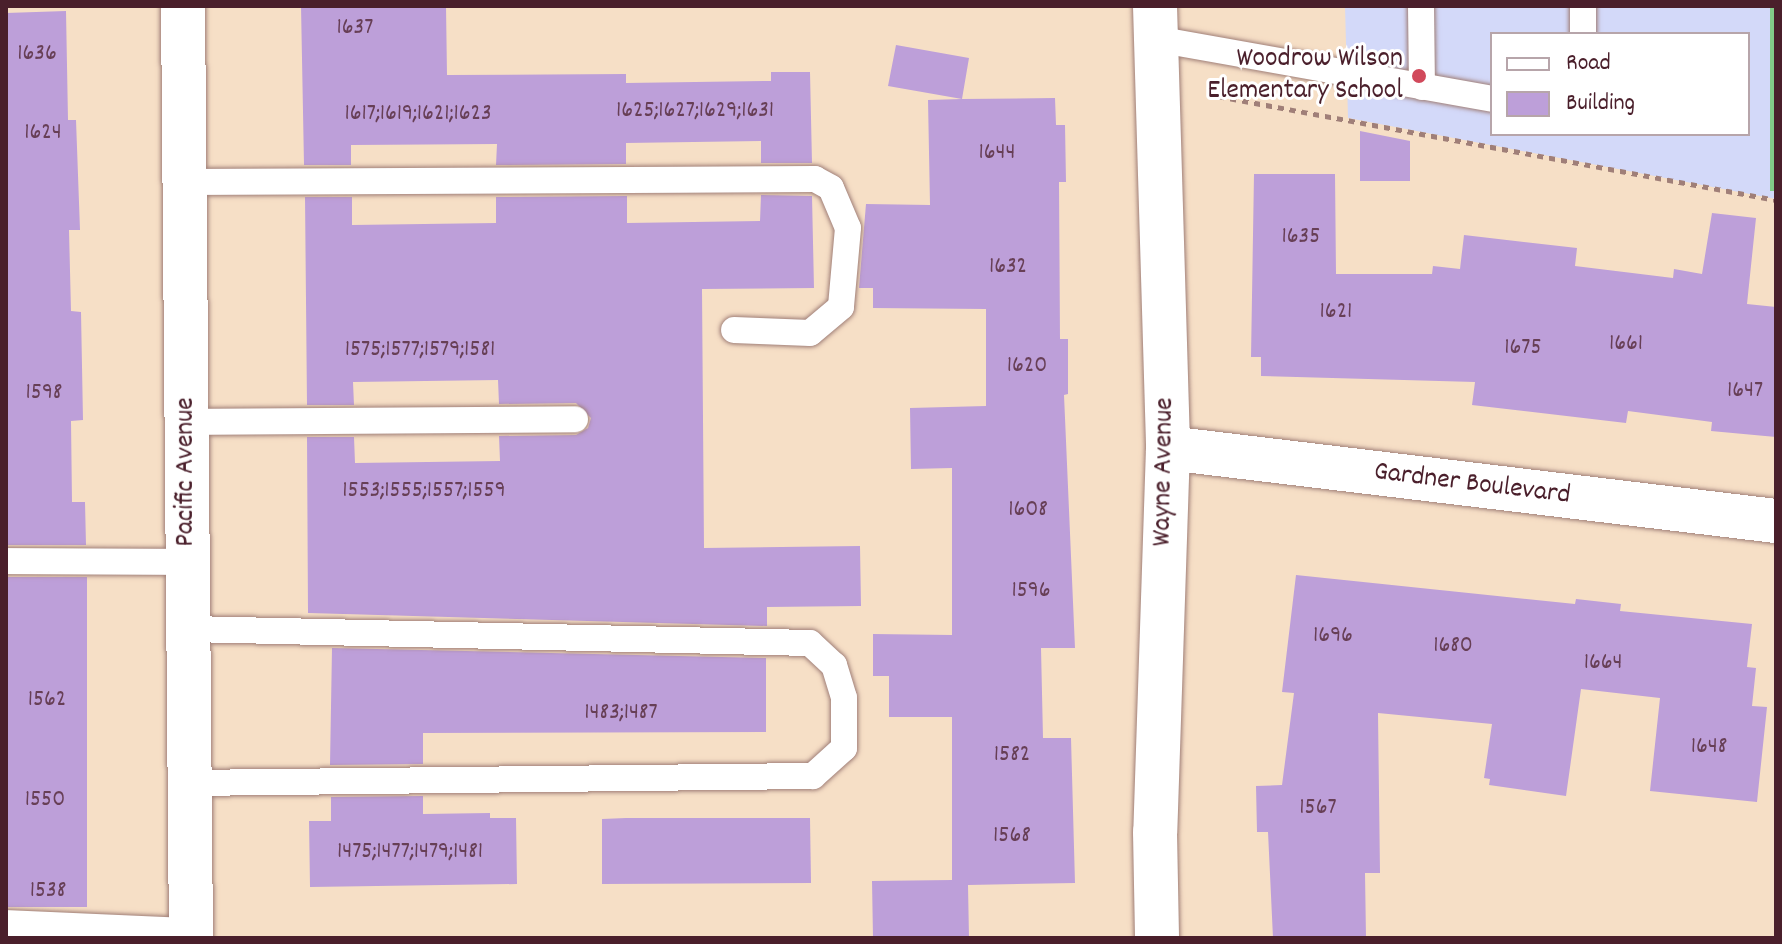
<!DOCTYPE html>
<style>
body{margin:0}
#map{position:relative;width:1782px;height:944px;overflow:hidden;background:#f6dfc6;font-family:Dekko,sans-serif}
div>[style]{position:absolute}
.built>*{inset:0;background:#d3d9f9}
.green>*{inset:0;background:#82ca87;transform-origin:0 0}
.building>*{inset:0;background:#bd9fd9;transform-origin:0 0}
.path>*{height:5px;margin-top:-2.5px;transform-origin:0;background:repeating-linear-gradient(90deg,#a07f78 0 6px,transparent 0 12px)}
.roads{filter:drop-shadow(0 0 2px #a07f78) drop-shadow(0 0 2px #a07f78)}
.service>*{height:26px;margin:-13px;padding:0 13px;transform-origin:13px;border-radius:13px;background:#fff}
.minor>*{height:44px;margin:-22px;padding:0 22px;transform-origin:22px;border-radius:22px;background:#fff}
.dots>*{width:22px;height:22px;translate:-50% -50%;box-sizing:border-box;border:4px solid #fff;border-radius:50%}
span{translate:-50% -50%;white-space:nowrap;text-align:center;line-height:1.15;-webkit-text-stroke:6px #fff;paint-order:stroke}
.number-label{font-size:24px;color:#673f56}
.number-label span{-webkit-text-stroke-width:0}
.poi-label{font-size:28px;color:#4a1f2b}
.right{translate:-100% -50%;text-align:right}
.street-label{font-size:28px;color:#4a1f2b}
.frame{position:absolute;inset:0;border:8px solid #4a1f2b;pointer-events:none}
.legend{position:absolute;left:1490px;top:32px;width:260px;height:104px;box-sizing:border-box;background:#fff;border:2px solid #b7a5aa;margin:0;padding:10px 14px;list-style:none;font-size:24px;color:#4a1f2b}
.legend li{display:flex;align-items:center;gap:16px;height:40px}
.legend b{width:40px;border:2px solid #b7a5aa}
</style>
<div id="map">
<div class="built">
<i style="clip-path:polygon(evenodd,1345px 6px,1776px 6px,1776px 199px,1348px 118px,1345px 6px,1492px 34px,1748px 34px,1748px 134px,1492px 134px,1492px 34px)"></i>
</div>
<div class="green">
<i style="left:1770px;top:6px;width:6px;height:185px"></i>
</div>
<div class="building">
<i style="clip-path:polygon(301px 6px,446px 6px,447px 75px,626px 74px,626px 83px,771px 81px,771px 72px,810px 72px,812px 163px,761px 163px,761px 141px,626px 143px,626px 164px,496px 165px,497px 144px,351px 145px,351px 165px,304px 165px)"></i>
<i style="clip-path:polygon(66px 11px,68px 120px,76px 120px,80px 230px,69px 230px,71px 311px,81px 312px,83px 420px,71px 421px,72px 502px,85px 502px,86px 545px,6px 545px,6px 13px)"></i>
<i style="clip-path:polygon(896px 45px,969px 58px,962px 99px,1055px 98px,1056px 125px,1065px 125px,1066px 182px,1059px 182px,1060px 339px,1068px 339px,1068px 394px,1064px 395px,1075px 648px,1041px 648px,1043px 738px,1071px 738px,1075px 883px,968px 885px,969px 938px,873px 938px,872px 881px,952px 880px,952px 717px,889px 717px,889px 676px,873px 676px,873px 634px,952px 635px,952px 468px,911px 469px,910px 408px,986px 406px,986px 309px,873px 308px,873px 288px,859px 288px,866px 204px,930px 205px,928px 100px,962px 99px,888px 86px)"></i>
<i style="clip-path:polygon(1360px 131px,1410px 141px,1410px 181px,1360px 181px)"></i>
<i style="clip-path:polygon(1254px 174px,1335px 174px,1336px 274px,1432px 274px,1433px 266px,1460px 269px,1464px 235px,1577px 248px,1575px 266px,1673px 278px,1674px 269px,1702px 274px,1712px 213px,1756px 218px,1747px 304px,1776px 307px,1776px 437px,1711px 431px,1712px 422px,1628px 411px,1626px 423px,1472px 405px,1475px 382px,1261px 376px,1261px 357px,1251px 357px)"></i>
<i style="clip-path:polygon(761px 195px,812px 196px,814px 288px,702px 289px,704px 548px,860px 546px,861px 606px,767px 607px,767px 626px,308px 613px,307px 437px,354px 437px,355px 463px,500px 461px,499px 436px,576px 435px,588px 428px,591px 418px,576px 403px,499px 404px,498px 380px,353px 382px,354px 405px,307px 405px,305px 197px,352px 197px,352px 225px,496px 223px,496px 197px,627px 196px,627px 223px,760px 221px)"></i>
<i style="clip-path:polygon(1296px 575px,1575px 604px,1576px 599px,1621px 604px,1620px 611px,1752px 624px,1747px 667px,1756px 668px,1752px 706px,1767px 707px,1757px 802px,1650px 791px,1660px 698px,1581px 689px,1566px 796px,1489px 785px,1490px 779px,1484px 778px,1492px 724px,1378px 713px,1380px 873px,1365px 873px,1366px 938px,1273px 938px,1268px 832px,1257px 832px,1256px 786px,1282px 785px,1294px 693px,1282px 692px)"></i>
<i style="left:6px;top:577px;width:81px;height:330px"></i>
<i style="clip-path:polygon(332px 648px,766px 658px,766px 732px,423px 733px,423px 764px,330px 765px)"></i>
<i style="clip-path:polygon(423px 796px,423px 814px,490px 813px,490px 818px,516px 818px,517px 884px,310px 887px,309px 821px,331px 821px,331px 797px)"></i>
<i style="clip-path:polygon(626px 818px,810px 818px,811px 883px,602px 884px,602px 819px)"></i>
</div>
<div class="path">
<i style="left:1207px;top:94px;width:579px;rotate:10.55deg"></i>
</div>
<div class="roads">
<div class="service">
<i style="left:1421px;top:6px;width:81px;rotate:89.3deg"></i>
<i style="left:1583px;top:34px;width:28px;rotate:-90deg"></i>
<i style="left:1156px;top:39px;width:341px;rotate:10.1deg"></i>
<i style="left:185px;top:182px;width:630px;rotate:-0.27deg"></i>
<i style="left:815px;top:179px;width:18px;rotate:29deg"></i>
<i style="left:831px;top:188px;width:43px;rotate:67deg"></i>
<i style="left:848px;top:228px;width:79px;rotate:95.1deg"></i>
<i style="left:841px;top:307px;width:40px;rotate:140deg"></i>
<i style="left:810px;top:333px;width:76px;rotate:-177.7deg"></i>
<i style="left:187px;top:422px;width:388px;rotate:-0.4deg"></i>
<i style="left:6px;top:561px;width:182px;rotate:0.3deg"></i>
<i style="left:189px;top:629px;width:621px;rotate:1.29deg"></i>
<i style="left:810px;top:643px;width:33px;rotate:43deg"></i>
<i style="left:834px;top:665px;width:34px;rotate:73deg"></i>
<i style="left:844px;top:698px;width:50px;rotate:90deg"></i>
<i style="left:844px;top:748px;width:42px;rotate:137.9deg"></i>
<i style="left:813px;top:776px;width:623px;rotate:179.36deg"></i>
<i style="left:6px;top:923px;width:185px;rotate:2.5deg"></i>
</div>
<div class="minor">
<i style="left:183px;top:6px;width:932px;rotate:89.51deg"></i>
<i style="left:1155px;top:6px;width:442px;rotate:88.3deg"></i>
<i style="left:1168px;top:448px;width:384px;rotate:91.9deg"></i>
<i style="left:1155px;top:832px;width:106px;rotate:88.9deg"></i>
<i style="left:1168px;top:448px;width:612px;rotate:6.85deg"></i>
</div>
</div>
<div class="dots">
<i style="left:1419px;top:76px;background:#d1495b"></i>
</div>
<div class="number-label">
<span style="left:355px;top:29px">1637</span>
<span style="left:37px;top:55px">1636</span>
<span style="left:695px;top:112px">1625;1627;1629;1631</span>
<span style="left:418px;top:115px">1617;1619;1621;1623</span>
<span style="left:43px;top:134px">1624</span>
<span style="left:997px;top:154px">1644</span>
<span style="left:1301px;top:238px">1635</span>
<span style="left:1008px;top:268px">1632</span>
<span style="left:1336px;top:313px">1621</span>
<span style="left:1626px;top:345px">1661</span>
<span style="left:1523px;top:349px">1675</span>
<span style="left:420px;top:351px">1575;1577;1579;1581</span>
<span style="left:1027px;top:367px">1620</span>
<span style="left:1745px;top:392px">1647</span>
<span style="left:44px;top:394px">1598</span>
<span style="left:424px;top:492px">1553;1555;1557;1559</span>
<span style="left:1028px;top:511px">1608</span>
<span style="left:1031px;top:592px">1596</span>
<span style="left:1333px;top:637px">1696</span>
<span style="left:1453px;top:647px">1680</span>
<span style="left:1603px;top:664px">1664</span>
<span style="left:47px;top:701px">1562</span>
<span style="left:621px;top:714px">1483;1487</span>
<span style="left:1709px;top:748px">1648</span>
<span style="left:1012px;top:756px">1582</span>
<span style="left:45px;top:801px">1550</span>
<span style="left:1318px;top:809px">1567</span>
<span style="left:1012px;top:837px">1568</span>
<span style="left:410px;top:853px">1475;1477;1479;1481</span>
<span style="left:48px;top:892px">1538</span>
</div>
<div class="poi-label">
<span class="right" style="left:1403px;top:76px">Woodrow Wilson<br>Elementary School</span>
</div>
<div class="street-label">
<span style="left:187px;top:472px;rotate:-90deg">Pacific Avenue</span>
<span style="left:1165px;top:472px;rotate:-89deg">Wayne Avenue</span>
<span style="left:1472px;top:485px;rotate:7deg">Gardner Boulevard</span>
</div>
<div class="frame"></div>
<ul class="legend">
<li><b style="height:10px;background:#fff"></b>Road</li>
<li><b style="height:22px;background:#bd9fd9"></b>Building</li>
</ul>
</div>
